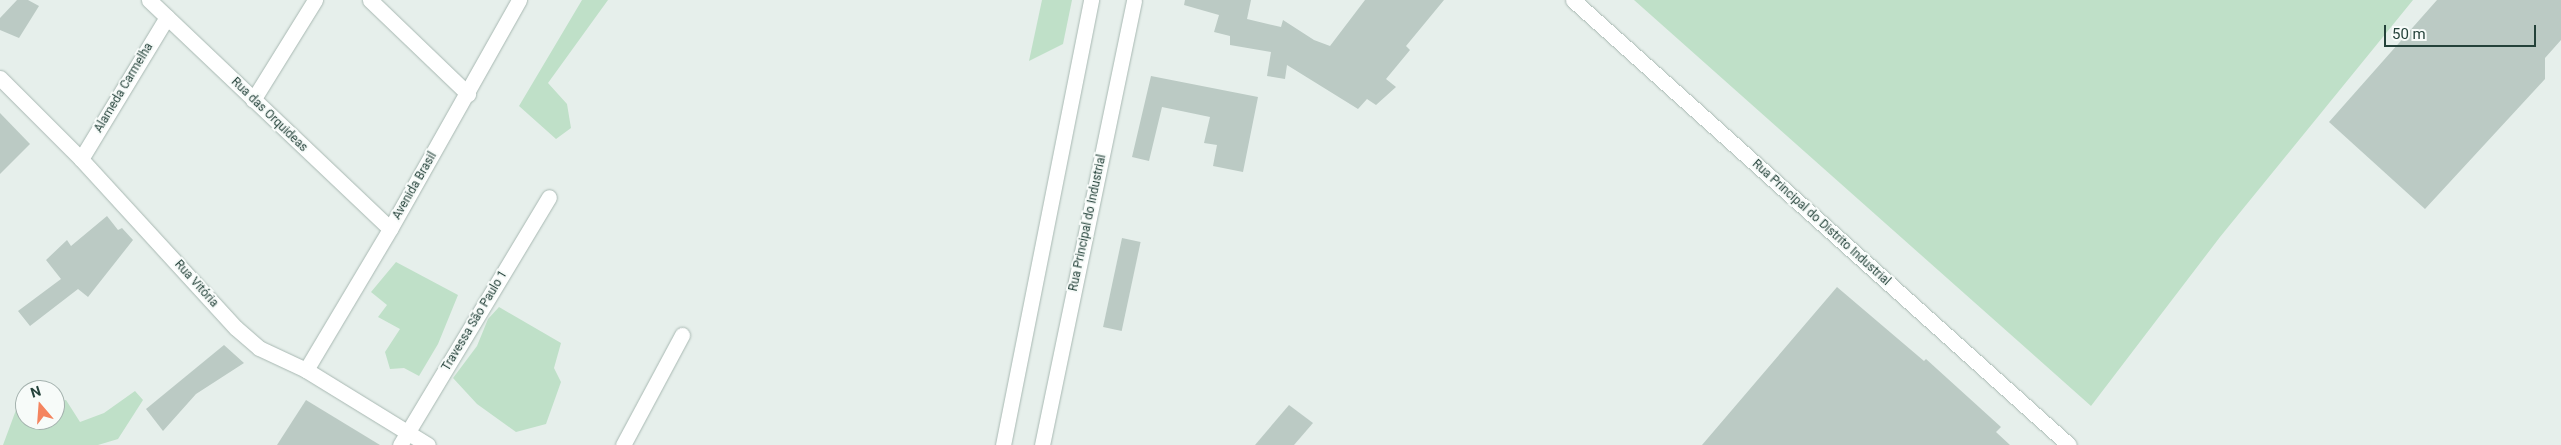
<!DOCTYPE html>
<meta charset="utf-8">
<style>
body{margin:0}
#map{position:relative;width:2561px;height:445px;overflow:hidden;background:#e6efeb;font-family:Roboto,sans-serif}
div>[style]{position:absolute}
.green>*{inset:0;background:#bfe0c8}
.building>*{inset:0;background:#bbcac4;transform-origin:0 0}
.roads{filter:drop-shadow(0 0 1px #a8b8b2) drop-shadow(0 0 1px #a8b8b2)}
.minor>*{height:15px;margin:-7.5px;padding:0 7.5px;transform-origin:7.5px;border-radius:7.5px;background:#fff}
.tertiary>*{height:15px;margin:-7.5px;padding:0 7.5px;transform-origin:7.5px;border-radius:7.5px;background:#fff}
span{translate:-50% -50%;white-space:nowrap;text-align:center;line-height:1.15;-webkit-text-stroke:4px #f7fbf9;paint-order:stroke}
.street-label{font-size:12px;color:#24423a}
.north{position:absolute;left:15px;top:380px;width:50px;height:50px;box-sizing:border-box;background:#f7fbf9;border:1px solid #a3b1ad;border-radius:50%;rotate:342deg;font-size:14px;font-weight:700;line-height:20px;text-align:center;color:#24423a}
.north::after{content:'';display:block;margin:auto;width:18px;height:22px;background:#f4845f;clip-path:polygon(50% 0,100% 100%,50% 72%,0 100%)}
.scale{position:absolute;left:2384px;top:25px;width:152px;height:22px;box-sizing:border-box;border:2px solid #24423a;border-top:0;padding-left:6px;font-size:15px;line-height:18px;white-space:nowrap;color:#24423a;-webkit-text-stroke:4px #f7fbf9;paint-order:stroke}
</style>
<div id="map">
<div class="green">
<i style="clip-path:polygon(582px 0,608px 0,548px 83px,567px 104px,571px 128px,556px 139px,519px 106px)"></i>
<i style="clip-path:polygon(1042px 0,1072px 0,1063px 44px,1029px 61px)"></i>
<i style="clip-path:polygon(1634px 0,2413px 0,2220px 237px,2091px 406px)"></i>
<i style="clip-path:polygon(396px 262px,458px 295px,438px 344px,419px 376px,404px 368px,390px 369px,385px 352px,400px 329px,378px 317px,387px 305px,371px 292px)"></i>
<i style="clip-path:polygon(499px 307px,561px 343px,554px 368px,561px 382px,546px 424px,516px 432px,477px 404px,453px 378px,477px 346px,488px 319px)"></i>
<i style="clip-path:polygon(135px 391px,143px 400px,118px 439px,98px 445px,3px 445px,16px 410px,25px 408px,25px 420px,55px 420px,55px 402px,66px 400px,80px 422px,104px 413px)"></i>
</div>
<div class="building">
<i style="clip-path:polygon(17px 0,28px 0,39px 6px,19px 38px,0 30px,0 18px)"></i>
<i style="clip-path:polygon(1185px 0,1251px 0,1247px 19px,1281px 27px,1283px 20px,1314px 40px,1330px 46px,1365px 0,1444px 0,1406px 46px,1410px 50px,1386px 79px,1396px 87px,1376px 105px,1367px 99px,1358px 109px,1287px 65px,1285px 79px,1267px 76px,1271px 52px,1230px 45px,1230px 36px,1214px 32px,1219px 15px,1184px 5px)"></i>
<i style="clip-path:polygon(2437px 0,2561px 0,2561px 40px,2545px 58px,2545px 79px,2425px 209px,2329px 122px)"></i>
<i style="clip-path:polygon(1151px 76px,1258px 97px,1243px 172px,1213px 166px,1217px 145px,1204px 143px,1210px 117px,1162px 107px,1149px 161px,1132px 157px)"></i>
<i style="clip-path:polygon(0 113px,30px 144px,0 174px)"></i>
<i style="clip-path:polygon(107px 216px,118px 230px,122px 228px,133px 240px,88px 297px,78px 289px,30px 326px,18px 311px,61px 279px,46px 260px,67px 240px,71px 246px)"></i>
<i style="left:1122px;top:238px;width:19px;height:91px;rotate:12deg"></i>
<i style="clip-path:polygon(1837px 287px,1924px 361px,1926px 359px,2001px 427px,1996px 432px,2010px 445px,1702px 445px)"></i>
<i style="clip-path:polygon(224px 345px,244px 363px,196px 394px,163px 431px,146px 409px)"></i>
<i style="clip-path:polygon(306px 400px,380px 445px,277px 445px)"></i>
<i style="clip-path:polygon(1289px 405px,1313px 423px,1294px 445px,1255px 445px)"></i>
</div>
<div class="roads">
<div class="minor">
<i style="left:149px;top:0;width:332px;rotate:43.5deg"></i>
<i style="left:370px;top:0;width:136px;rotate:43.8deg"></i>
<i style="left:1573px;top:0;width:666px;rotate:41.9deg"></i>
<i style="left:253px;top:100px;width:118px;rotate:-58.2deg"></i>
<i style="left:81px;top:159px;width:166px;rotate:-58.8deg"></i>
<i style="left:306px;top:370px;width:164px;rotate:-59.2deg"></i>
<i style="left:390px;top:229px;width:263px;rotate:-60.6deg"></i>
<i style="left:400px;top:445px;width:289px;rotate:-59deg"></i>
<i style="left:623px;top:445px;width:125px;rotate:-61.8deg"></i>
<i style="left:1003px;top:445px;width:454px;rotate:-78.8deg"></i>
<i style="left:1042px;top:445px;width:454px;rotate:-78.3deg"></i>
</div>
<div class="tertiary">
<i style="left:0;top:78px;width:115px;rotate:45deg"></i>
<i style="left:81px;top:159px;width:229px;rotate:47.5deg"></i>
<i style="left:236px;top:328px;width:30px;rotate:41deg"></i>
<i style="left:259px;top:348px;width:52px;rotate:25.1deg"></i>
<i style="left:306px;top:370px;width:143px;rotate:31.6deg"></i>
</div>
</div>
<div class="street-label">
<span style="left:124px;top:88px;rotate:-59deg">Alameda Carmelha</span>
<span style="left:269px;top:115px;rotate:44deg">Rua das Orquideas</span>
<span style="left:415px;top:186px;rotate:-60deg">Avenida Brasil</span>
<span style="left:1088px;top:223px;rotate:-78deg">Rua Principal do Industrial</span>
<span style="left:1821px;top:223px;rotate:42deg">Rua Principal do Distrito Industrial</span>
<span style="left:196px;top:284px;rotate:48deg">Rua Vitória</span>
<span style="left:475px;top:321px;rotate:-59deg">Travessa São Paulo 1</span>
</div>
<div class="north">N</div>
<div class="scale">50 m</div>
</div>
